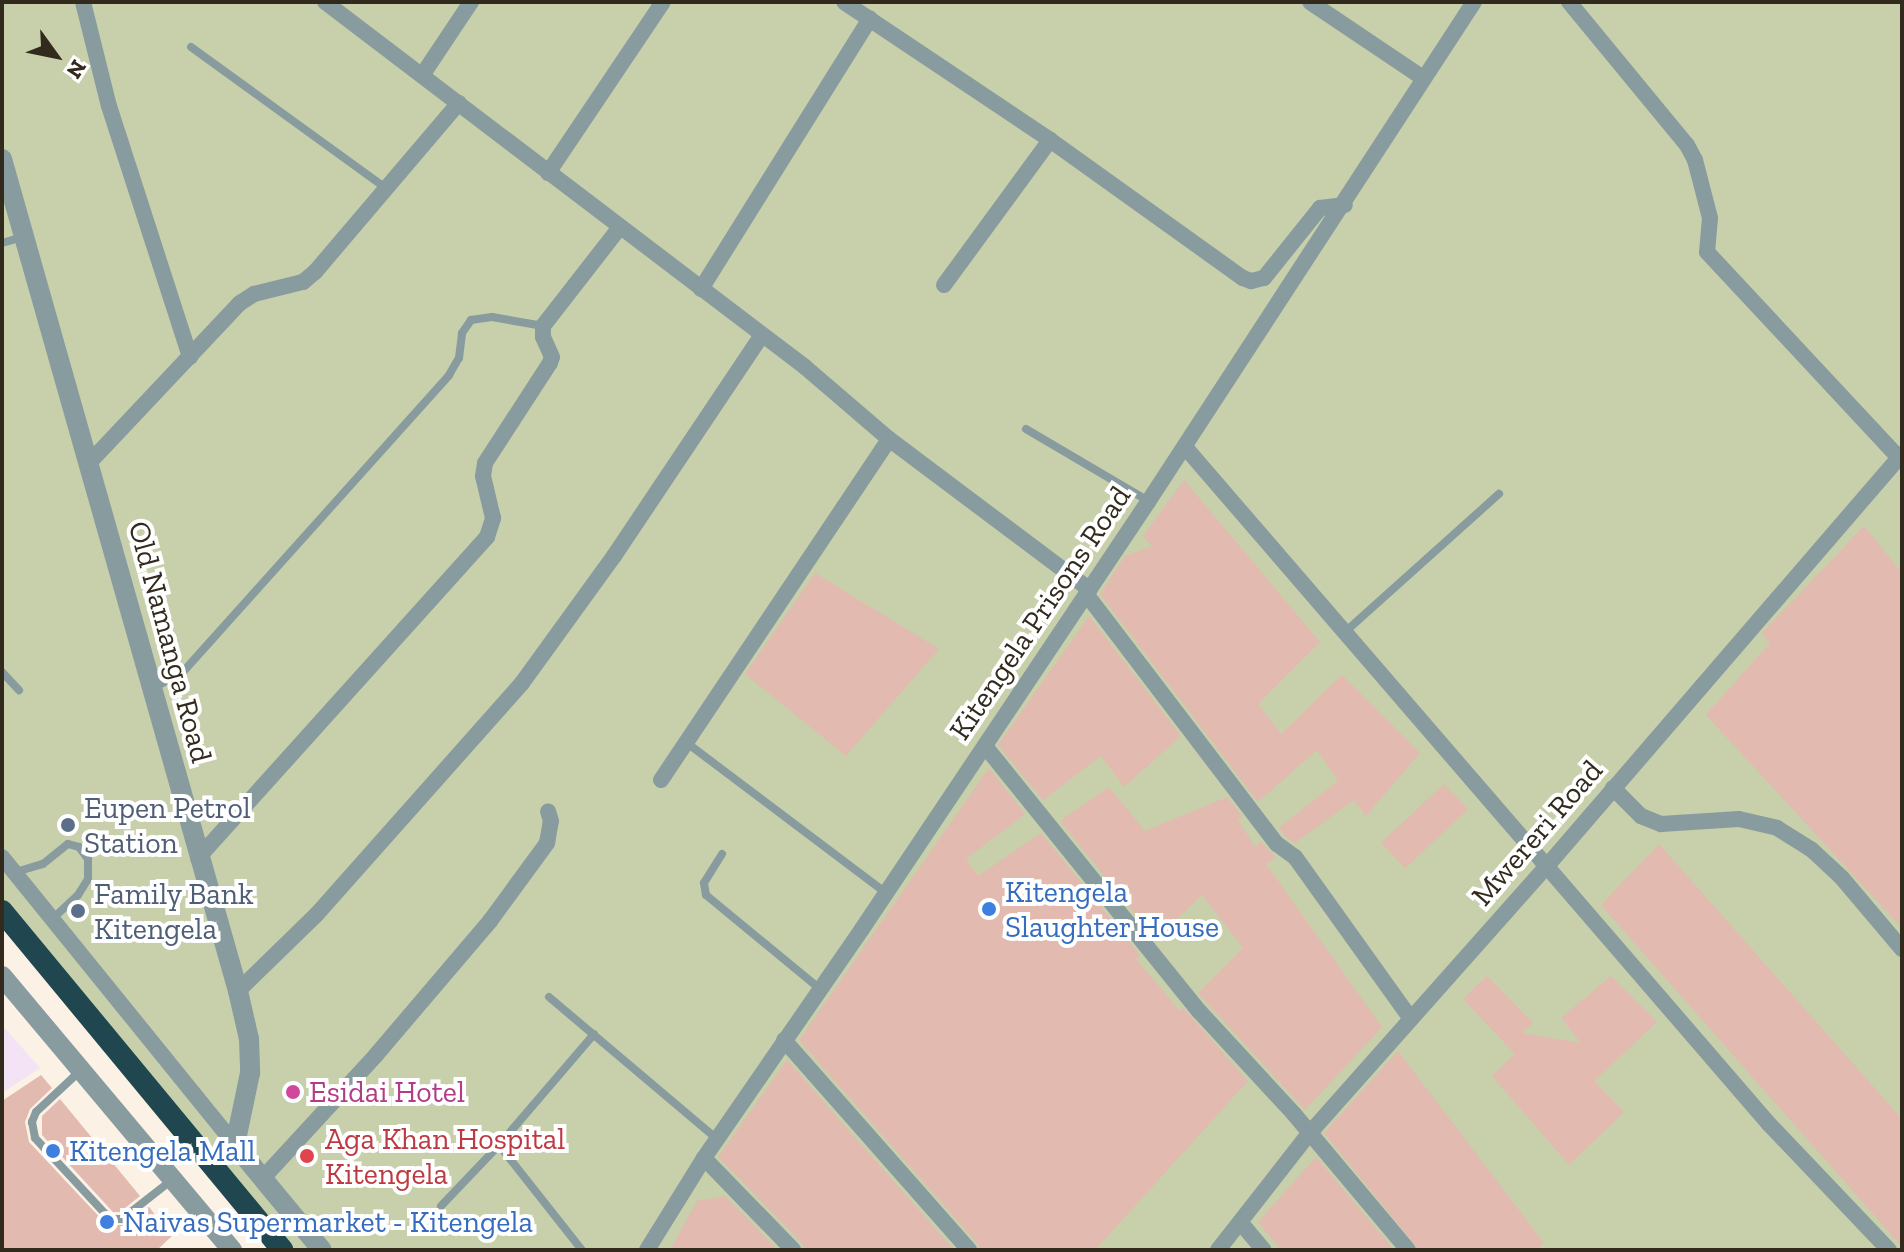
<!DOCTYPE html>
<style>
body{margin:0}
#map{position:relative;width:1904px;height:1252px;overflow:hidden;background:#fbf1e5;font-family:"Zilla Slab",serif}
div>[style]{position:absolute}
.industrial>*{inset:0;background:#f3e3f5}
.green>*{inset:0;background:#c7d0aa}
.building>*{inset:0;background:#e2bab0;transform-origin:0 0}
.service>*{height:8px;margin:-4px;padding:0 4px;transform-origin:4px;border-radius:4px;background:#889b9f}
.minor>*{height:16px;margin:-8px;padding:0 8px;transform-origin:8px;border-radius:8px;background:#889b9f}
.tertiary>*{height:20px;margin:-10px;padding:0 10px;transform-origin:10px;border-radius:10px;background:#889b9f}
.trunk>*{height:22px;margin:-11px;padding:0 11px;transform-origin:11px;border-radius:11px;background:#20464f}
.dots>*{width:22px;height:22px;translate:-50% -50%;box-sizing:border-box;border:4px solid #fff;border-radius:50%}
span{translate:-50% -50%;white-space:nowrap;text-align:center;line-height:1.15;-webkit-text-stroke:8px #fff;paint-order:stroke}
.street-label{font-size:30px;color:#332a1e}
.service-label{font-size:30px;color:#4e5e75}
.left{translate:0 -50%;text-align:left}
.shop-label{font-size:30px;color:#366cbe}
.hotel-label{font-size:30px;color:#b23c85}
.health-label{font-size:30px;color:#be3a42}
.frame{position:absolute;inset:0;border:4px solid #332a1e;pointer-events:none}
.north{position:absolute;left:16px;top:16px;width:80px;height:80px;-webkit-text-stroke:6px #fff;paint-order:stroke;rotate:123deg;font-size:22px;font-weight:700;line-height:32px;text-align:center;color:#332a1e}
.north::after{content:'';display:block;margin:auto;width:28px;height:36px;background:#332a1e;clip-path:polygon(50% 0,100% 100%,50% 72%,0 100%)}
</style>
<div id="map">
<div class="industrial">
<i style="clip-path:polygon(2px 1025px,40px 1068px,2px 1093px)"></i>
</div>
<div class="green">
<i style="clip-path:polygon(2px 2px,1902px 2px,1902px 1250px,283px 1250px,2px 911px)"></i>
</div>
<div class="building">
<i style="clip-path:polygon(1184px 480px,1320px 642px,1258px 704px,1281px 734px,1342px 675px,1420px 753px,1366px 816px,1354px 800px,1295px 843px,1285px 836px,1279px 828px,1338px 781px,1317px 750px,1258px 802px,1100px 594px,1125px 556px,1152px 546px,1143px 536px)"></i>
<i style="clip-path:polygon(1864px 526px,1902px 573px,1902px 928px,1706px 715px,1770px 643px,1762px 633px)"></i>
<i style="clip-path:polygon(815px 573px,939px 649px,846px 756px,745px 674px)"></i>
<i style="clip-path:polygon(1089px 616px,1181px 736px,1124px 787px,1101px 756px,1043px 800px,998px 745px)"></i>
<i style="clip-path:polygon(989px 768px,1025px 814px,966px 859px,978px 876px,1041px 833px,1140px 955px,1136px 959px,1180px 1011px,1183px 1008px,1248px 1081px,1095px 1250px,980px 1250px,977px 1243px,799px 1040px)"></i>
<i style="left:1444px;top:784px;width:35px;height:86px;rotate:47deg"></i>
<i style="clip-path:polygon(1109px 787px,1145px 831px,1227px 797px,1242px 816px,1238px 820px,1255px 847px,1261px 842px,1276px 857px,1266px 864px,1382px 1027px,1305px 1110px,1198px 993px,1243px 948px,1202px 895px,1156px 940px,1060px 821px)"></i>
<i style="clip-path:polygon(1659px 844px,1902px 1119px,1902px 1247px,1601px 905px)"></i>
<i style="clip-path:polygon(1487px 976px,1533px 1023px,1522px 1033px,1581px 1043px,1561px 1018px,1611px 976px,1657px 1022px,1594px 1081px,1624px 1112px,1569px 1165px,1492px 1076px,1515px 1054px,1463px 999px)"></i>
<i style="clip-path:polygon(1398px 1051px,1544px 1243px,1537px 1250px,1419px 1250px,1324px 1133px)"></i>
<i style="clip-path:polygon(787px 1060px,954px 1250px,804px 1250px,801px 1242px,718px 1157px)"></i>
<i style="clip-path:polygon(41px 1075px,52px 1088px,30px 1109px,25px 1122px,29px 1142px,107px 1225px,125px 1225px,149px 1207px,172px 1236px,157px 1250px,2px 1250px,2px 1101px)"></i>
<i style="clip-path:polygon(60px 1099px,140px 1196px,120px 1212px,113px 1212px,42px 1135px,42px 1116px)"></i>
<i style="clip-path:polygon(1316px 1157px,1394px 1250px,1281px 1250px,1258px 1222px)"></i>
<i style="clip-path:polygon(725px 1196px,778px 1250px,670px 1250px,697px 1201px)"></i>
</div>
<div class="service">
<i style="left:191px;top:47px;width:242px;rotate:35.9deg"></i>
<i style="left:2px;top:243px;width:22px;rotate:-16deg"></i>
<i style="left:1026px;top:429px;width:142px;rotate:30.5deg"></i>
<i style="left:1345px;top:632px;width:207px;rotate:-41.9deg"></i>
<i style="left:2px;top:672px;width:25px;rotate:47deg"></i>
<i style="left:153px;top:688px;width:33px;rotate:-27deg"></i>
<i style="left:182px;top:673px;width:400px;rotate:-48.1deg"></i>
<i style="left:449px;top:375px;width:20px;rotate:-60deg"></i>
<i style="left:459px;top:358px;width:25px;rotate:-83deg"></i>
<i style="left:462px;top:333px;width:16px;rotate:-55deg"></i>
<i style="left:471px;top:320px;width:21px;rotate:-8deg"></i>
<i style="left:492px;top:317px;width:52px;rotate:10deg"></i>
<i style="left:687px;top:743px;width:248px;rotate:37deg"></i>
<i style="left:722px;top:854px;width:34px;rotate:122deg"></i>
<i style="left:704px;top:883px;width:12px;rotate:81deg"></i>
<i style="left:706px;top:895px;width:148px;rotate:39.5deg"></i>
<i style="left:16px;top:872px;width:28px;rotate:-17deg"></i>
<i style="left:43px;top:864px;width:32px;rotate:-39deg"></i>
<i style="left:68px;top:844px;width:11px;rotate:15deg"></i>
<i style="left:79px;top:847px;width:15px;rotate:53deg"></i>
<i style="left:88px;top:859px;width:20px;rotate:90deg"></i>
<i style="left:88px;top:879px;width:19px;rotate:122deg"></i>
<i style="left:78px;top:895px;width:35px;rotate:137deg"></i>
<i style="left:549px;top:997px;width:220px;rotate:40.2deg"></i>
<i style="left:80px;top:1071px;width:60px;rotate:137deg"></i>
<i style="left:36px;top:1112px;width:11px;rotate:112deg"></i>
<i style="left:32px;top:1122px;width:16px;rotate:79deg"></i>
<i style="left:35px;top:1138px;width:110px;rotate:47.2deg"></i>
<i style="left:110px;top:1219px;width:12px"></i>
<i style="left:122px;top:1219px;width:63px;rotate:-38deg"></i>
<i style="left:499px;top:1145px;width:134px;rotate:51.7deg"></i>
<i style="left:441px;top:1206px;width:84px;rotate:-46.4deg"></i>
<i style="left:499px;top:1145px;width:146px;rotate:-49.4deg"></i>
</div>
<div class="minor">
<i style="left:83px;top:2px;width:107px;rotate:76deg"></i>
<i style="left:109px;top:106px;width:264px;rotate:72.1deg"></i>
<i style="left:325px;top:2px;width:603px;rotate:37.25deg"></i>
<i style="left:805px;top:367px;width:111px;rotate:40.6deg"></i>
<i style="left:889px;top:439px;width:251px;rotate:36.9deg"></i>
<i style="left:844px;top:2px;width:248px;rotate:33.8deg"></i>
<i style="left:1050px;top:140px;width:237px;rotate:35.6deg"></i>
<i style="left:1243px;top:278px;width:9px;rotate:21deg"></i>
<i style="left:1251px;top:281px;width:13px;rotate:-13deg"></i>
<i style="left:1264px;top:278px;width:90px;rotate:-51.3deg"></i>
<i style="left:1320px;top:208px;width:25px;rotate:-7deg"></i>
<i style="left:1310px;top:2px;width:136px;rotate:33.9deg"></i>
<i style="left:1569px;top:2px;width:185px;rotate:50.5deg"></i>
<i style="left:1687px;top:145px;width:17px;rotate:62deg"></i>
<i style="left:1695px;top:160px;width:60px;rotate:75.5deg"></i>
<i style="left:1710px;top:218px;width:34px;rotate:95deg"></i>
<i style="left:1707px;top:252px;width:282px;rotate:47deg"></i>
<i style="left:423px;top:74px;width:87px;rotate:-56.3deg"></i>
<i style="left:548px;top:173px;width:206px;rotate:-56.1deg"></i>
<i style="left:944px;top:285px;width:180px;rotate:-53.8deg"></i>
<i style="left:701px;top:289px;width:319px;rotate:-58deg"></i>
<i style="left:1185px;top:447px;width:894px;rotate:49.22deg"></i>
<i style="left:1769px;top:1124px;width:174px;rotate:46.4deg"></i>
<i style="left:89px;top:463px;width:220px;rotate:-46.7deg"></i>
<i style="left:240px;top:303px;width:17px;rotate:-33deg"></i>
<i style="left:254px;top:294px;width:50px;rotate:-13.8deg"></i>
<i style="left:303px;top:282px;width:16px;rotate:-40deg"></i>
<i style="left:315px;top:272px;width:222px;rotate:-49.6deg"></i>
<i style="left:1087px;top:595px;width:313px;rotate:52.7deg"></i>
<i style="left:1277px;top:844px;width:22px;rotate:36deg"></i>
<i style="left:1295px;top:857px;width:199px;rotate:54.4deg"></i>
<i style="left:985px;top:746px;width:341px;rotate:51.1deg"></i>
<i style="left:1199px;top:1011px;width:140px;rotate:47.3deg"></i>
<i style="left:1294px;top:1114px;width:177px;rotate:50deg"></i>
<i style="left:661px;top:780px;width:410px;rotate:-56.2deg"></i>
<i style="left:1613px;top:788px;width:40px;rotate:45deg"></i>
<i style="left:1641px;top:816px;width:22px;rotate:22deg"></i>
<i style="left:1661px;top:824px;width:78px;rotate:-3.7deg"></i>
<i style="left:1739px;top:819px;width:39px;rotate:13deg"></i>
<i style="left:1777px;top:828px;width:41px;rotate:32.2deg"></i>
<i style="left:1812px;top:850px;width:41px;rotate:43deg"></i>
<i style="left:1842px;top:878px;width:93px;rotate:49.8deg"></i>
<i style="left:2px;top:857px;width:370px;rotate:51deg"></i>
<i style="left:198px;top:858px;width:432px;rotate:-48deg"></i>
<i style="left:487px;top:537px;width:20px;rotate:-72deg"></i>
<i style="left:493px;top:518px;width:43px;rotate:-103.4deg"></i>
<i style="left:483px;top:476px;width:13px;rotate:-81deg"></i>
<i style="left:485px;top:463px;width:119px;rotate:-57deg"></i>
<i style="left:550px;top:363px;width:6px;rotate:-72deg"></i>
<i style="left:552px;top:357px;width:22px;rotate:-114deg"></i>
<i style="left:543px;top:337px;width:11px;rotate:-90deg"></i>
<i style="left:543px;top:326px;width:125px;rotate:-52.1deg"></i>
<i style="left:238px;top:991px;width:110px;rotate:-44.3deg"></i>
<i style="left:317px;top:914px;width:309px;rotate:-48.4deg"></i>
<i style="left:522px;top:683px;width:157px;rotate:-54.1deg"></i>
<i style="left:614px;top:556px;width:266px;rotate:-56.2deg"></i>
<i style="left:784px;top:1040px;width:280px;rotate:48.6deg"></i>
<i style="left:704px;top:1158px;width:128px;rotate:45.9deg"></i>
<i style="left:263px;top:1178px;width:167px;rotate:-47.4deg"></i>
<i style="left:376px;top:1055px;width:176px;rotate:-49.6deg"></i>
<i style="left:490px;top:921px;width:97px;rotate:-53.8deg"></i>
<i style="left:547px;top:843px;width:22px;rotate:-80deg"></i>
<i style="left:551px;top:821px;width:10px;rotate:-107deg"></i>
<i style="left:1241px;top:1223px;width:35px;rotate:50deg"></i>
<i style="left:647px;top:1250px;width:108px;rotate:-58.2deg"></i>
<i style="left:704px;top:1158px;width:278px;rotate:-55.4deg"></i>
<i style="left:862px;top:929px;width:514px;rotate:-56.19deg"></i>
<i style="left:1148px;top:502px;width:597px;rotate:-56.9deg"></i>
<i style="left:1218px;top:1250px;width:146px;rotate:-52deg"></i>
<i style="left:1308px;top:1135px;width:360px;rotate:-48.4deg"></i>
<i style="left:1547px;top:866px;width:544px;rotate:-49.25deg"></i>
</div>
<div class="tertiary">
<i style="left:2px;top:159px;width:865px;rotate:74.16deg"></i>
<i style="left:238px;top:991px;width:49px;rotate:77.1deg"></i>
<i style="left:249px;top:1039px;width:34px;rotate:88deg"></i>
<i style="left:250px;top:1073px;width:74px;rotate:101.8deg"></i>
<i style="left:235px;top:1145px;width:136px;rotate:50.4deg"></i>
<i style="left:2px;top:976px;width:358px;rotate:50deg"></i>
</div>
<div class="trunk">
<i style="left:2px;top:911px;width:440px;rotate:50.4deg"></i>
</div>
<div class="dots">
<i style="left:68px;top:825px;background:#5c6f8a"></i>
<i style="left:989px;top:909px;background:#3f7fe0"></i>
<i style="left:78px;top:911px;background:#5c6f8a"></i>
<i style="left:293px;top:1092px;background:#d1479c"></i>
<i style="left:53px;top:1151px;background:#3f7fe0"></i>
<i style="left:307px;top:1156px;background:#e0444e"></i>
<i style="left:107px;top:1222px;background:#3f7fe0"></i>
</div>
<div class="street-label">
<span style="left:1040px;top:613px;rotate:-56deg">Kitengela Prisons Road</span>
<span style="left:170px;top:642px;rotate:75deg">Old Namanga Road</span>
<span style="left:1537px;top:833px;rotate:-49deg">Mwereri Road</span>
</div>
<div class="service-label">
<span class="left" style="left:84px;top:825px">Eupen Petrol<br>Station</span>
<span class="left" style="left:94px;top:911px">Family Bank<br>Kitengela</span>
</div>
<div class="shop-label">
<span class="left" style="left:1005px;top:909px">Kitengela<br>Slaughter House</span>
<span class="left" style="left:69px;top:1151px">Kitengela Mall</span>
<span class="left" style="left:123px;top:1222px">Naivas Supermarket - Kitengela</span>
</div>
<div class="hotel-label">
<span class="left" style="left:309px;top:1092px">Esidai Hotel</span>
</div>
<div class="health-label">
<span class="left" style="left:325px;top:1156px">Aga Khan Hospital<br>Kitengela</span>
</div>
<div class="frame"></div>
<div class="north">N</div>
</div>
